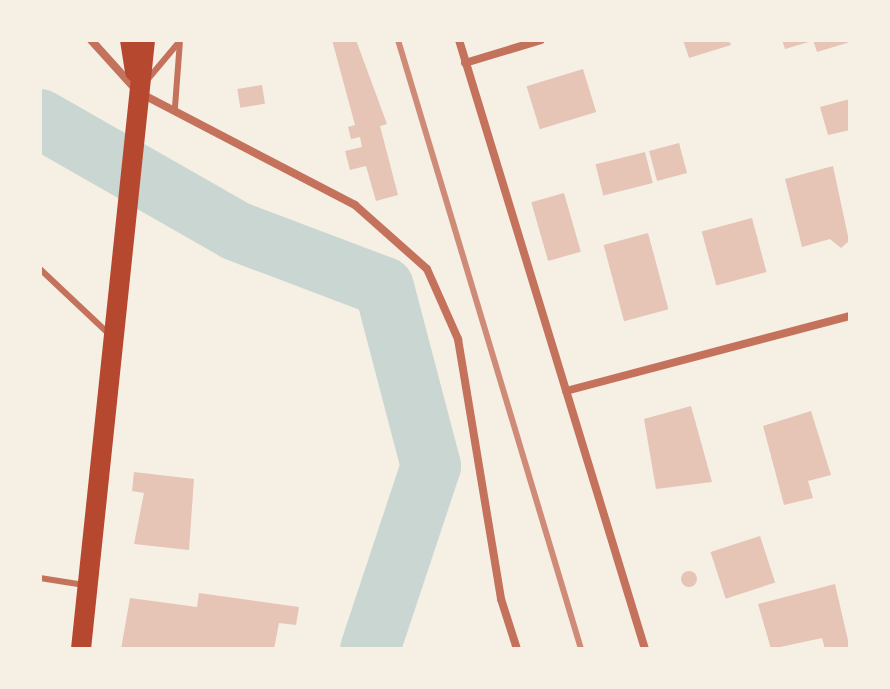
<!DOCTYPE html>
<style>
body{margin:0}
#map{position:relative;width:890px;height:689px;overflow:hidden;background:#f6efe4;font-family:"Roboto Condensed",sans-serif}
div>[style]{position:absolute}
.river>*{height:60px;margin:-30px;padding:0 30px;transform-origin:30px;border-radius:30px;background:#c9d6d2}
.building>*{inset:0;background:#e6c5b7;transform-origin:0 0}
.round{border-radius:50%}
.service>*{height:6px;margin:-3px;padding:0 3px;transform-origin:3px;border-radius:3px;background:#c5725c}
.minor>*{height:8px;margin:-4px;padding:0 4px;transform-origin:4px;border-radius:4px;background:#c5725c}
.primary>*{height:20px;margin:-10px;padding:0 10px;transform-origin:10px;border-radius:10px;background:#b5482f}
.rail>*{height:6px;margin:-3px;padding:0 3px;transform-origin:3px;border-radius:3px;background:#cf8b77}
span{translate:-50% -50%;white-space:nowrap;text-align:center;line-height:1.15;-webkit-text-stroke:7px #f6efe4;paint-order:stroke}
.frame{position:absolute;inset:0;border:42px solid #f6efe4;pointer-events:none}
</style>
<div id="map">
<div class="river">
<i style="left:40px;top:119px;width:226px;rotate:29.7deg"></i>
<i style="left:236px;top:231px;width:158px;rotate:20.7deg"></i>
<i style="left:384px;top:287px;width:185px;rotate:75.3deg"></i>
<i style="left:431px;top:466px;width:193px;rotate:108.4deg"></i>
</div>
<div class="building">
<i style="clip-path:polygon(332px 40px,356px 40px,387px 124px,380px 126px,398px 195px,376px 201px,366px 166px,350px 170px,345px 151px,362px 147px,360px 137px,351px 139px,348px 127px,355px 125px)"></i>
<i style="clip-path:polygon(683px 40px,729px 40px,731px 45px,689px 58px)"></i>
<i style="clip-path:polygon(782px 40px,811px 40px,812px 41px,785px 49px)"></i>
<i style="clip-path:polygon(813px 40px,850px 40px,850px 42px,817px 52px)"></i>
<i style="left:583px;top:69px;width:45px;height:59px;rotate:73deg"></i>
<i style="left:262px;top:85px;width:19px;height:25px;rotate:81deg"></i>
<i style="clip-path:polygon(850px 99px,850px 130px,828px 135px,820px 107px)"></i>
<i style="left:679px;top:143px;width:31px;height:31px;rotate:75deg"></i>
<i style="left:645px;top:152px;width:32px;height:51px;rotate:76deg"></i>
<i style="clip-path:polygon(833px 166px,849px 241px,841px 248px,830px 239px,802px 247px,785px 179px)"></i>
<i style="left:564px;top:193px;width:61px;height:34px;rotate:74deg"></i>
<i style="left:752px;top:218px;width:56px;height:52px;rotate:75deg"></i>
<i style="left:648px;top:233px;width:79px;height:46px;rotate:75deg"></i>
<i style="clip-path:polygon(691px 406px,712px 482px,656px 489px,644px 419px)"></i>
<i style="clip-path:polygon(811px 411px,831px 475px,808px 481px,813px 498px,784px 505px,763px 426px)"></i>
<i style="clip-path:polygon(134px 472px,194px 479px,189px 550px,134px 544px,144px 493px,132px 491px)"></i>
<i style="left:760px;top:536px;width:49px;height:52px;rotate:72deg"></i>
<i class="round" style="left:681px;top:571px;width:16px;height:16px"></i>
<i style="clip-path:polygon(835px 584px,850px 649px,825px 649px,822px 638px,771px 649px,758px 604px)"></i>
<i style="clip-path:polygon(199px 593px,299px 607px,296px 625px,279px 623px,274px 649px,121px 649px,130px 598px,197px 607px)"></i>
</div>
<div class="service">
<i style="left:148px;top:79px;width:48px;rotate:-50deg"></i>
<i style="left:175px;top:107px;width:67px;rotate:-85.7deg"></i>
<i style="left:40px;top:269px;width:93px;rotate:43.3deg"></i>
<i style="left:40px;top:578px;width:45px;rotate:9deg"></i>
</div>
<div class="minor">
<i style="left:91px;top:40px;width:70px;rotate:47.9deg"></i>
<i style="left:138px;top:92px;width:245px;rotate:27.5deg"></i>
<i style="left:355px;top:205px;width:96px;rotate:41.6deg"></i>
<i style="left:427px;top:269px;width:77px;rotate:66.1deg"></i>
<i style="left:458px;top:339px;width:264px;rotate:80.6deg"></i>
<i style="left:501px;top:599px;width:52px;rotate:72.3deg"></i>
<i style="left:459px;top:40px;width:637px;rotate:73.02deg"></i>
<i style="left:465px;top:63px;width:79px;rotate:-16.8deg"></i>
<i style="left:566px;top:391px;width:294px;rotate:-14.8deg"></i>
</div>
<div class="primary">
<i style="left:130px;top:40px;width:32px;rotate:81deg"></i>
<i style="left:81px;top:649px;width:612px;rotate:-84deg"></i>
</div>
<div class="rail">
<i style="left:398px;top:40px;width:636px;rotate:73.27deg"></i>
</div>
<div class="frame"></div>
</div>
